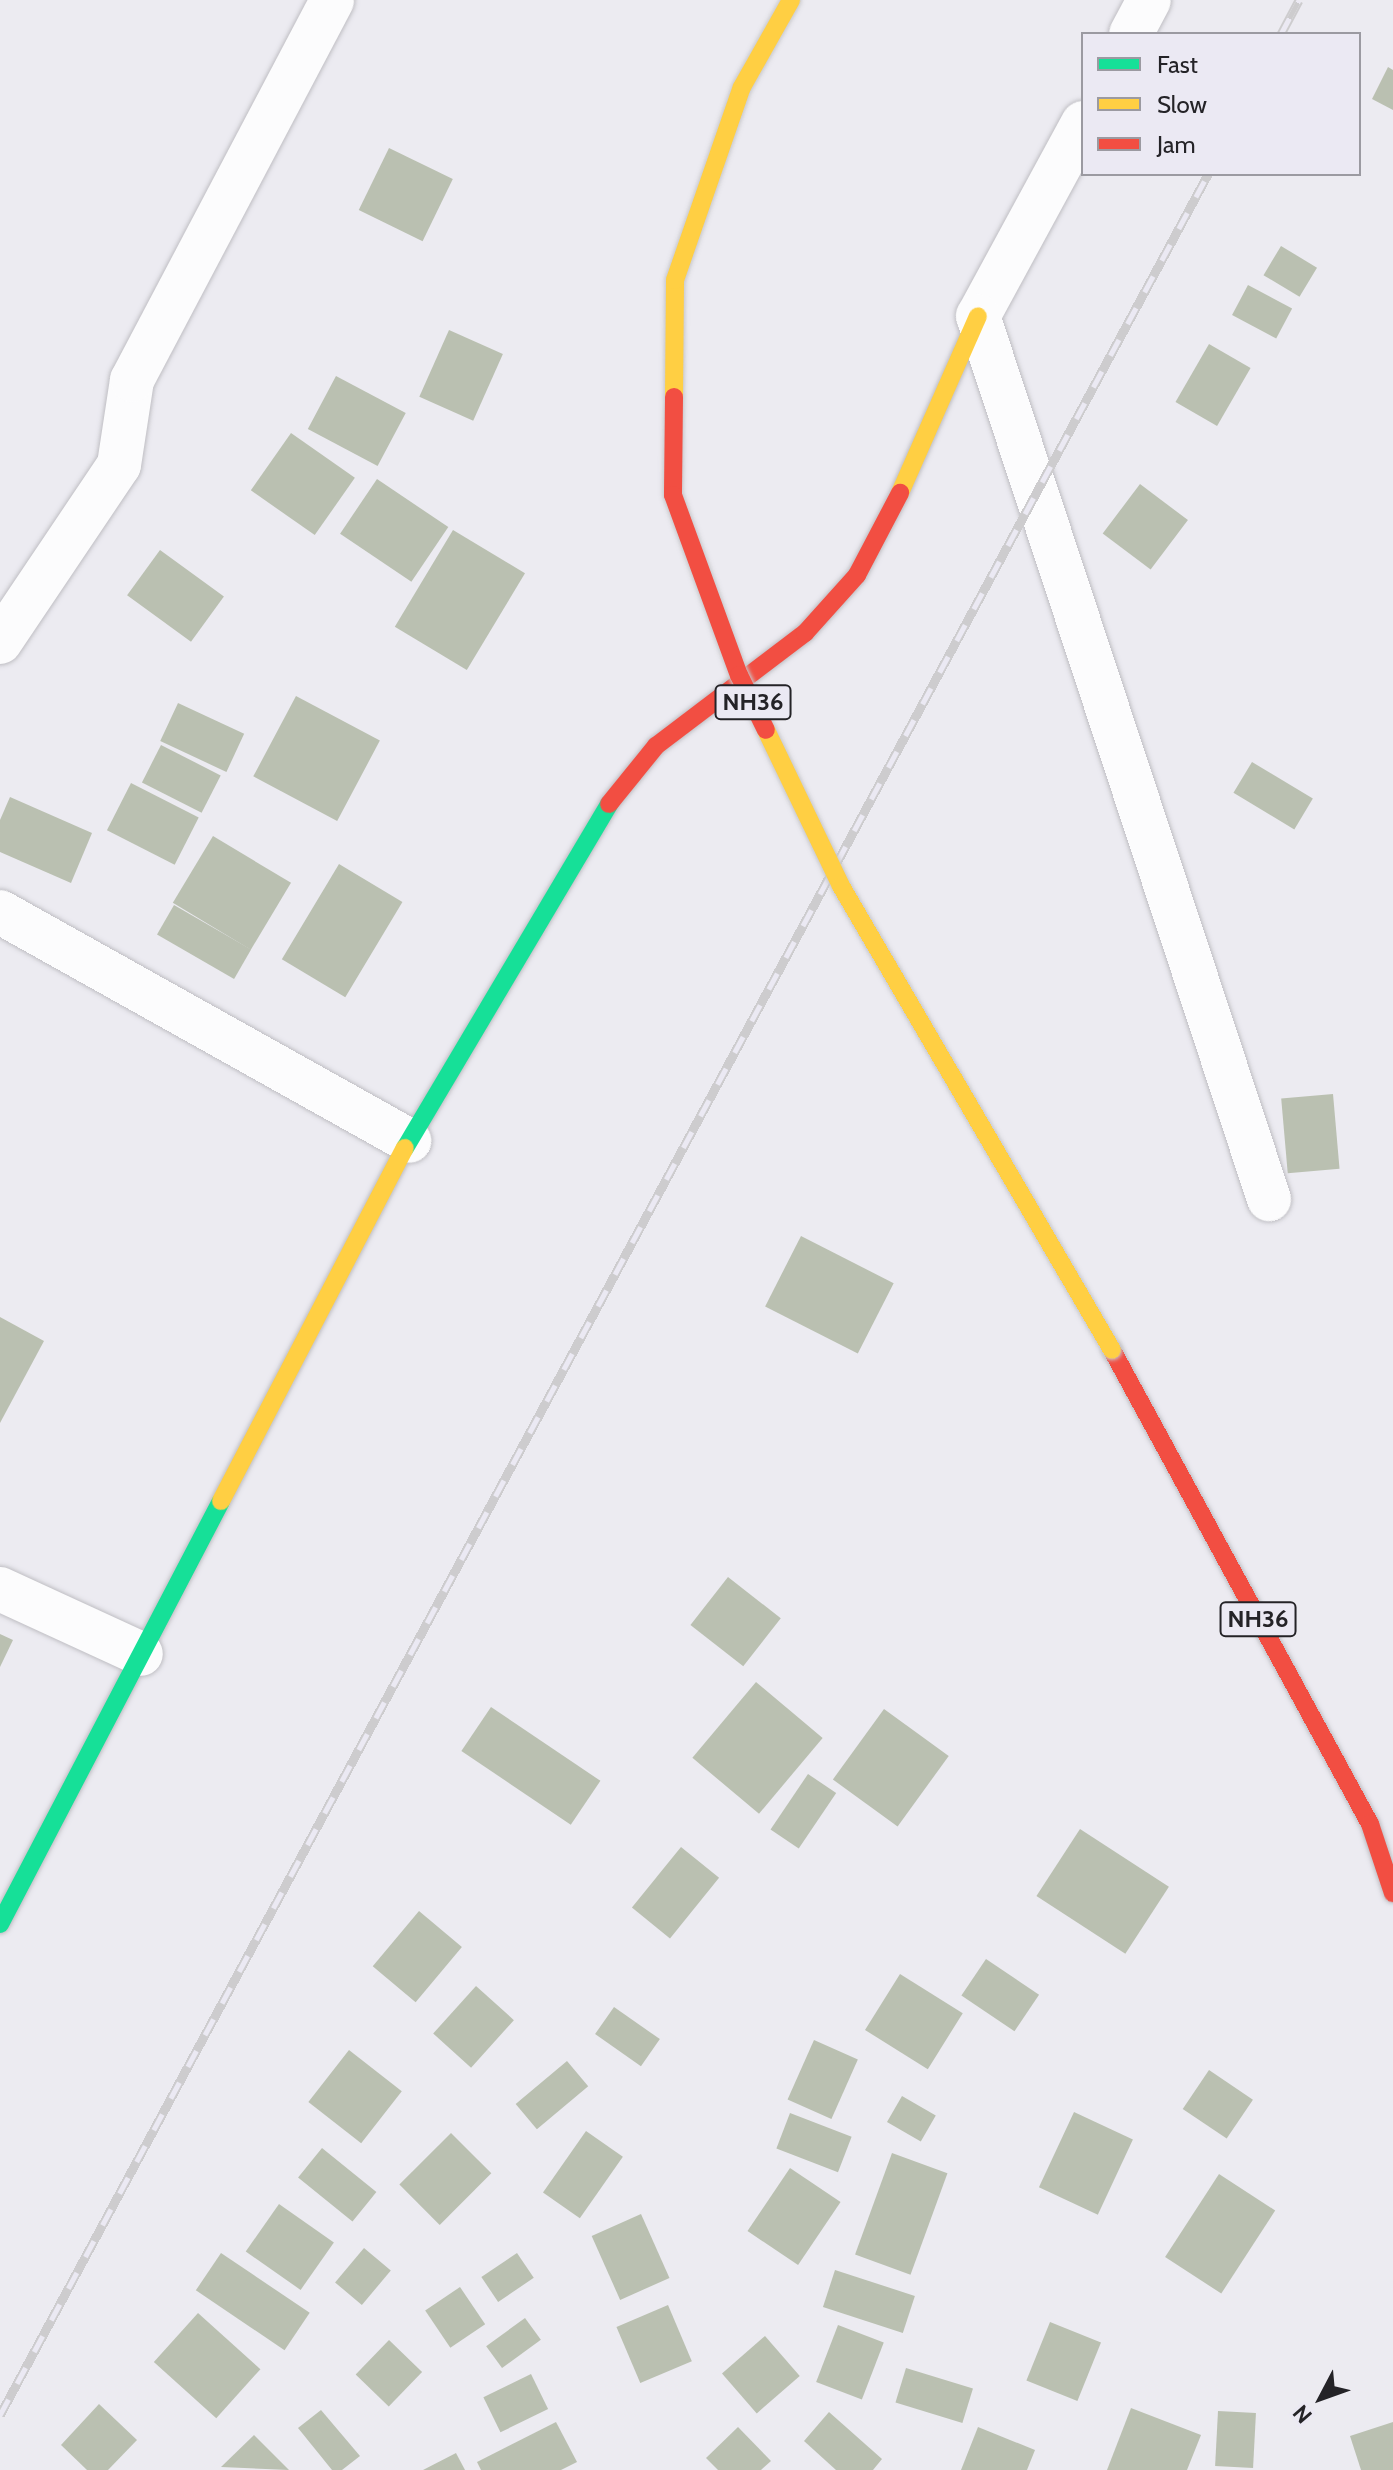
<!DOCTYPE html>
<style>
body{margin:0}
#map{position:relative;width:1393px;height:2470px;overflow:hidden;background:#ecebf1;font-family:Cabin,sans-serif}
div>[style]{position:absolute}
.building>*{inset:0;background:#bac0b1;transform-origin:0 0}
.roads{filter:drop-shadow(0 0 2px #bfbec3) drop-shadow(0 0 2px #bfbec3)}
.street>*{height:44px;margin:-22px;padding:0 22px;transform-origin:22px;border-radius:22px;background:#fcfcfd}
.fast>*{height:18px;margin:-9px;padding:0 9px;transform-origin:9px;border-radius:9px;background:#16e098}
.slow>*{height:18px;margin:-9px;padding:0 9px;transform-origin:9px;border-radius:9px;background:#ffcf43}
.jam>*{height:18px;margin:-9px;padding:0 9px;transform-origin:9px;border-radius:9px;background:#f24e42}
.rail>*{height:9px;margin-top:-4.5px;transform-origin:0;background:repeating-linear-gradient(90deg,#ebe9f3 0 18px,#cdccce 0 36px);box-sizing:border-box;border-block:2px solid #cdccce}
.bridges{filter:drop-shadow(0 0 2px #c8c8cb) drop-shadow(0 0 2px #c8c8cb)}
.slow-bridge>*{height:18px;margin:-9px;padding:0 9px;transform-origin:9px;border-radius:9px;background:#ffcf43}
.jam-bridge>*{height:18px;margin:-9px;padding:0 9px;transform-origin:9px;border-radius:9px;background:#f24e42}
span{translate:-50% -50%;white-space:nowrap;text-align:center;line-height:1.15;-webkit-text-stroke:6px #ebe9f3;paint-order:stroke}
.shield-label span{padding:2px 6px;background:#ebe9f3;border:2px solid;border-radius:6px;-webkit-text-stroke-width:0}
.shield-label{font-size:24px;color:#242327;font-weight:700}
.legend{position:absolute;left:1081px;top:32px;width:280px;height:144px;box-sizing:border-box;background:#ebe9f3;border:2px solid #9b9aa1;margin:0;padding:10px 14px;list-style:none;font-size:24px;color:#242327}
.legend li{display:flex;align-items:center;gap:16px;height:40px}
.legend b{width:40px;border:2px solid #9b9aa1}
.north{position:absolute;left:1281px;top:2358px;width:80px;height:80px;-webkit-text-stroke:6px #ebe9f3;paint-order:stroke;rotate:229deg;font-size:22px;font-weight:700;line-height:32px;text-align:center;color:#242327}
.north::after{content:'';display:block;margin:auto;width:28px;height:36px;background:#242327;clip-path:polygon(50% 0,100% 100%,50% 72%,0 100%)}
</style>
<div id="map">
<div class="building">
<i style="clip-path:polygon(1388px 67px,1393px 70px,1393px 110px,1372px 99px)"></i>
<i style="left:389px;top:148px;width:71px;height:69px;rotate:26deg"></i>
<i style="left:1281px;top:246px;width:42px;height:34px;rotate:31deg"></i>
<i style="left:1248px;top:285px;width:50px;height:34px;rotate:28deg"></i>
<i style="left:449px;top:330px;width:59px;height:73px;rotate:24deg"></i>
<i style="left:1209px;top:344px;width:48px;height:67px;rotate:30deg"></i>
<i style="left:336px;top:376px;width:79px;height:60px;rotate:28deg"></i>
<i style="left:291px;top:433px;width:78px;height:70px;rotate:35deg"></i>
<i style="left:377px;top:479px;width:86px;height:66px;rotate:34deg"></i>
<i style="left:1140px;top:484px;width:60px;height:62px;rotate:37deg"></i>
<i style="left:453px;top:530px;width:84px;height:113px;rotate:31deg"></i>
<i style="left:160px;top:550px;width:79px;height:56px;rotate:36deg"></i>
<i style="left:296px;top:696px;width:95px;height:91px;rotate:28deg"></i>
<i style="left:178px;top:703px;width:73px;height:42px;rotate:25deg"></i>
<i style="left:161px;top:745px;width:67px;height:42px;rotate:27deg"></i>
<i style="left:1252px;top:762px;width:71px;height:36px;rotate:31deg"></i>
<i style="left:131px;top:783px;width:76px;height:53px;rotate:27deg"></i>
<i style="clip-path:polygon(10px 797px,92px 833px,71px 883px,0 852px,0 820px)"></i>
<i style="left:213px;top:836px;width:91px;height:78px;rotate:31deg"></i>
<i style="left:339px;top:864px;width:74px;height:111px;rotate:31deg"></i>
<i style="left:174px;top:905px;width:89px;height:34px;rotate:30deg"></i>
<i style="left:1333px;top:1094px;width:75px;height:52px;rotate:85deg"></i>
<i style="left:801px;top:1236px;width:104px;height:79px;rotate:27deg"></i>
<i style="clip-path:polygon(0 1317px,44px 1341px,0 1423px)"></i>
<i style="left:728px;top:1577px;width:67px;height:61px;rotate:38deg"></i>
<i style="clip-path:polygon(0 1634px,13px 1640px,0 1667px)"></i>
<i style="left:756px;top:1682px;width:87px;height:99px;rotate:40deg"></i>
<i style="left:491px;top:1707px;width:132px;height:53px;rotate:34deg"></i>
<i style="left:884px;top:1709px;width:80px;height:87px;rotate:36deg"></i>
<i style="left:808px;top:1774px;width:34px;height:67px;rotate:34deg"></i>
<i style="left:1080px;top:1829px;width:106px;height:80px;rotate:33deg"></i>
<i style="left:681px;top:1847px;width:49px;height:78px;rotate:39deg"></i>
<i style="left:419px;top:1911px;width:56px;height:72px;rotate:40deg"></i>
<i style="left:986px;top:1959px;width:64px;height:44px;rotate:34deg"></i>
<i style="left:900px;top:1974px;width:74px;height:66px;rotate:32deg"></i>
<i style="left:476px;top:1986px;width:51px;height:64px;rotate:42deg"></i>
<i style="left:614px;top:2007px;width:56px;height:33px;rotate:35deg"></i>
<i style="left:814px;top:2040px;width:48px;height:65px;rotate:24deg"></i>
<i style="left:349px;top:2050px;width:67px;height:66px;rotate:38deg"></i>
<i style="left:567px;top:2061px;width:33px;height:67px;rotate:50deg"></i>
<i style="left:1209px;top:2070px;width:53px;height:47px;rotate:34deg"></i>
<i style="left:902px;top:2096px;width:39px;height:30px;rotate:30deg"></i>
<i style="left:1074px;top:2112px;width:65px;height:83px;rotate:25deg"></i>
<i style="left:790px;top:2113px;width:66px;height:38px;rotate:21deg"></i>
<i style="left:586px;top:2131px;width:45px;height:75px;rotate:35deg"></i>
<i style="left:451px;top:2133px;width:57px;height:73px;rotate:45deg"></i>
<i style="left:322px;top:2148px;width:70px;height:38px;rotate:39deg"></i>
<i style="left:892px;top:2153px;width:59px;height:108px;rotate:20deg"></i>
<i style="left:790px;top:2168px;width:61px;height:76px;rotate:34deg"></i>
<i style="left:1219px;top:2174px;width:67px;height:99px;rotate:33deg"></i>
<i style="left:279px;top:2204px;width:67px;height:58px;rotate:35deg"></i>
<i style="left:641px;top:2214px;width:70px;height:54px;rotate:66deg"></i>
<i style="left:364px;top:2248px;width:35px;height:45px;rotate:40deg"></i>
<i style="left:221px;top:2253px;width:107px;height:45px;rotate:34deg"></i>
<i style="left:517px;top:2253px;width:30px;height:43px;rotate:56deg"></i>
<i style="left:835px;top:2270px;width:84px;height:39px;rotate:18deg"></i>
<i style="left:460px;top:2287px;width:45px;height:42px;rotate:56deg"></i>
<i style="left:668px;top:2305px;width:61px;height:56px;rotate:67deg"></i>
<i style="left:198px;top:2313px;width:84px;height:66px;rotate:42deg"></i>
<i style="left:525px;top:2318px;width:27px;height:48px;rotate:54deg"></i>
<i style="left:1050px;top:2322px;width:55px;height:63px;rotate:22deg"></i>
<i style="left:838px;top:2325px;width:49px;height:61px;rotate:21deg"></i>
<i style="left:765px;top:2336px;width:53px;height:57px;rotate:49deg"></i>
<i style="left:389px;top:2340px;width:46px;height:48px;rotate:44deg"></i>
<i style="left:906px;top:2368px;width:70px;height:36px;rotate:17deg"></i>
<i style="left:531px;top:2374px;width:39px;height:53px;rotate:64deg"></i>
<i style="clip-path:polygon(99px 2404px,137px 2440px,108px 2470px,87px 2470px,61px 2445px)"></i>
<i style="clip-path:polygon(1131px 2408px,1201px 2435px,1187px 2470px,1107px 2470px)"></i>
<i style="clip-path:polygon(321px 2410px,360px 2456px,342px 2470px,332px 2470px,298px 2428px)"></i>
<i style="left:1218px;top:2411px;width:38px;height:55px;rotate:3deg"></i>
<i style="clip-path:polygon(829px 2412px,882px 2459px,873px 2470px,836px 2470px,804px 2441px)"></i>
<i style="clip-path:polygon(556px 2422px,577px 2462px,561px 2470px,481px 2470px,477px 2462px)"></i>
<i style="clip-path:polygon(1393px 2422px,1393px 2470px,1361px 2470px,1350px 2436px)"></i>
<i style="clip-path:polygon(738px 2427px,771px 2461px,761px 2470px,718px 2470px,706px 2458px)"></i>
<i style="clip-path:polygon(978px 2427px,1035px 2450px,1027px 2470px,961px 2470px)"></i>
<i style="clip-path:polygon(254px 2435px,289px 2470px,221px 2467px)"></i>
<i style="clip-path:polygon(456px 2453px,465px 2470px,423px 2470px)"></i>
</div>
<div class="roads">
<div class="street">
<i style="left:1131px;top:34px;width:38px;rotate:-62deg"></i>
<i style="left:1083px;top:123px;width:220px;rotate:118.5deg"></i>
<i style="left:978px;top:316px;width:930px;rotate:71.76deg"></i>
<i style="left:0;top:642px;width:213px;rotate:-56.1deg"></i>
<i style="left:119px;top:465px;width:86px;rotate:-81.3deg"></i>
<i style="left:132px;top:380px;width:429px;rotate:-62.2deg"></i>
<i style="left:0;top:912px;width:469px;rotate:29.2deg"></i>
<i style="left:0;top:1589px;width:155px;rotate:24.7deg"></i>
</div>
<div class="fast">
<i style="left:405px;top:1148px;width:400px;rotate:-59.3deg"></i>
<i style="left:0;top:1924px;width:477px;rotate:-62.4deg"></i>
</div>
<div class="slow">
<i style="left:900px;top:493px;width:193px;rotate:-66.2deg"></i>
<i style="left:221px;top:1501px;width:398px;rotate:-62.5deg"></i>
</div>
<div class="jam">
<i style="left:609px;top:804px;width:75px;rotate:-51deg"></i>
<i style="left:656px;top:746px;width:187px;rotate:-37.2deg"></i>
<i style="left:805px;top:633px;width:78px;rotate:-48.1deg"></i>
<i style="left:857px;top:575px;width:93px;rotate:-62.3deg"></i>
<i style="left:1112px;top:1350px;width:540px;rotate:61.44deg"></i>
<i style="left:1370px;top:1824px;width:73px;rotate:71.6deg"></i>
</div>
</div>
<div class="rail">
<i style="left:1281px;top:34px;width:38px;rotate:-62deg"></i>
<i style="left:0;top:2415px;width:2546px;rotate:-61.67deg"></i>
</div>
<div class="bridges">
<div class="slow-bridge">
<i style="left:674px;top:397px;width:117px;rotate:-89.5deg"></i>
<i style="left:675px;top:280px;width:204px;rotate:-70.9deg"></i>
<i style="left:742px;top:87px;width:100px;rotate:-60.6deg"></i>
<i style="left:766px;top:730px;width:173px;rotate:64.3deg"></i>
<i style="left:841px;top:886px;width:537px;rotate:59.71deg"></i>
</div>
<div class="jam-bridge">
<i style="left:674px;top:397px;width:98px;rotate:90.6deg"></i>
<i style="left:673px;top:495px;width:192px;rotate:69.9deg"></i>
<i style="left:739px;top:675px;width:61px;rotate:63.9deg"></i>
</div>
</div>
<div class="shield-label">
<span style="left:753px;top:702px">NH36</span>
<span style="left:1258px;top:1619px">NH36</span>
</div>
<ul class="legend">
<li><b style="height:10px;background:#16e098"></b>Fast</li>
<li><b style="height:10px;background:#ffcf43"></b>Slow</li>
<li><b style="height:10px;background:#f24e42"></b>Jam</li>
</ul>
<div class="north">N</div>
</div>
